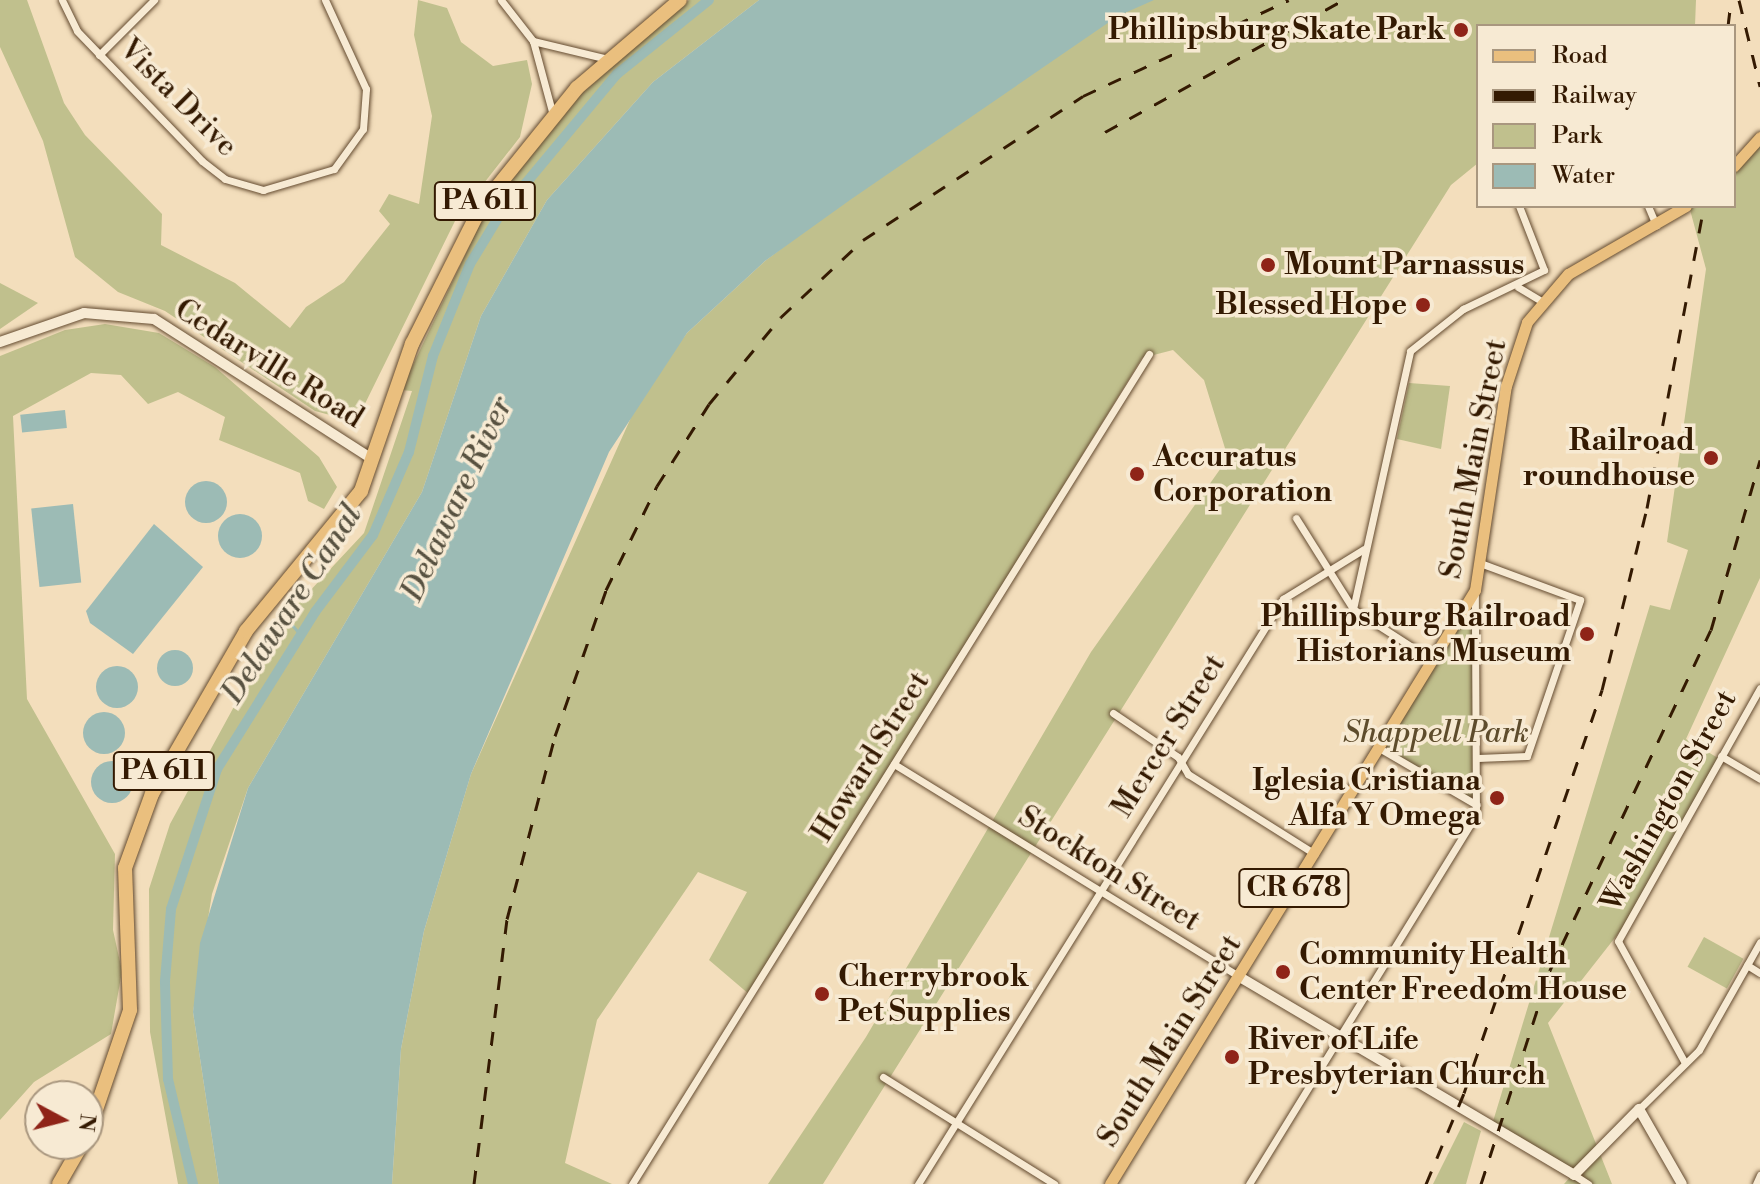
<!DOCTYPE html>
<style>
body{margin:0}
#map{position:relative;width:1760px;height:1184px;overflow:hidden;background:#f3debc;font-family:"Libre Bodoni",serif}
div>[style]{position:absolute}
.green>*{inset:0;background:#c0c08d;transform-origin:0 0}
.water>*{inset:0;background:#9cbbb5;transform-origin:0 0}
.round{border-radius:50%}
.stream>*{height:3px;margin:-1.5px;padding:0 1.5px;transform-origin:1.5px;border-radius:1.5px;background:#9cbbb5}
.canal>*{height:10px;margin:-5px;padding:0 5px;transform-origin:5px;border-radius:5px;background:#9cbbb5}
.roads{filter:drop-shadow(0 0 2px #644b30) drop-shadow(0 0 2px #644b30)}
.street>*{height:7px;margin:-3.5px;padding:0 3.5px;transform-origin:3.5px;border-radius:3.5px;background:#f7ead3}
.secondary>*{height:10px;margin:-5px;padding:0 5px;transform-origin:5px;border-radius:5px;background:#f7ead3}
.primary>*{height:11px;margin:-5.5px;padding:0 5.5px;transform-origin:5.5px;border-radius:5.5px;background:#eabf7e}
.highway>*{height:14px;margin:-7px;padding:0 7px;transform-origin:7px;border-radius:7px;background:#eabf7e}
.rail>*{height:3px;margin-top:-1.5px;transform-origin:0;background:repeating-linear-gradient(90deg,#341a02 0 14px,transparent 0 28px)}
.dots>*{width:22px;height:22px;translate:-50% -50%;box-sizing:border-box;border:4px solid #f7ead3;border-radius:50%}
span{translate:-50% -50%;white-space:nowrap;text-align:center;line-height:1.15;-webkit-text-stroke:7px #f7ead3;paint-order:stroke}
.shield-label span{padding:2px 6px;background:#f7ead3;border:2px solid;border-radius:6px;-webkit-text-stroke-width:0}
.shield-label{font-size:28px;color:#341a02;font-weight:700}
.poi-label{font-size:30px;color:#341a02;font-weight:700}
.right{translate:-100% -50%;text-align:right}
.left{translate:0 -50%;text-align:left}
.street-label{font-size:30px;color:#341a02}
.park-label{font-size:30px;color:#5e4c2c;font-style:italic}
.water-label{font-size:32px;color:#585241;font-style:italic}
.legend{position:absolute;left:1476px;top:24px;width:260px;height:184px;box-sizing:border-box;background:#f7ead3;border:2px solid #a9977f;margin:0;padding:10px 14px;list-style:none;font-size:24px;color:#341a02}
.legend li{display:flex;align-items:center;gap:16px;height:40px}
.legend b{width:40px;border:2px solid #a9977f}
.north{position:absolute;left:24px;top:1080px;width:80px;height:80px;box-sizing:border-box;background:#f7ead3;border:2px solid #a9977f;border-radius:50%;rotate:97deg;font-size:22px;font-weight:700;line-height:32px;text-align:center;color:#341a02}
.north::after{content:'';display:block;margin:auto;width:28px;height:36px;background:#8f2418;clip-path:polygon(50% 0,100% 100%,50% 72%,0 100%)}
</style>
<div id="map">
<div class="green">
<i style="clip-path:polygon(0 0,27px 0,64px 103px,85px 135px,162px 214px,161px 245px,235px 283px,290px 328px,306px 307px,344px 282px,390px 224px,379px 211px,389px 194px,419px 204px,432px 116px,414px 35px,418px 0,447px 8px,461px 42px,493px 66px,527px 60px,532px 84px,520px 137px,456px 219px,356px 422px,315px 411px,165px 311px,118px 292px,75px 257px,43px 141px,0 47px)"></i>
<i style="clip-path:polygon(689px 0,759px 0,653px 82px,547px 200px,481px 316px,422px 492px,248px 788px,212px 894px,193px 1012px,219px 1184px,178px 1184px,150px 1032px,149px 889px,170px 824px,279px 624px,364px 533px,412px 391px,401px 390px,488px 207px,572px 102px)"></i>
<i style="clip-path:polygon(1147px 0,1696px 0,1695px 26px,1478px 26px,1478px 163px,1451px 185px,823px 1184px,768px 1184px,866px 1037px,1091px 652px,1228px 458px,1204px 380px,1173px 350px,1142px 358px,750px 995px,709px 960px,747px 892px,698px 872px,597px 1020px,565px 1163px,612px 1184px,392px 1184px,401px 1049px,424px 931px,471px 774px,642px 393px,687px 333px,765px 261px,1076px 26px)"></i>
<i style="clip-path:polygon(1760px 140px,1760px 578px,1686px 739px,1718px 758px,1621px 930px,1548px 1023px,1612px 1184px,1564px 1184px,1572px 1175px,1491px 1128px,1650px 605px,1670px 610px,1688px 550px,1667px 542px,1706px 269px,1689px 206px,1734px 206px,1734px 164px)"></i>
<i style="clip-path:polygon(0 283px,38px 303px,0 329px)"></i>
<i style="clip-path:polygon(105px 324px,159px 333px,215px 367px,319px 457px,337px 487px,324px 509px,308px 501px,300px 473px,219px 440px,225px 417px,178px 392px,148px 404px,121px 375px,91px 373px,13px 416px,27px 699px,115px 854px,113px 930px,122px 971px,111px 1034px,34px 1082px,0 1120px,0 356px,65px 330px)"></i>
<i style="clip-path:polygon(1409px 383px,1450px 386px,1441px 449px,1397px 439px)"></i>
<i style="clip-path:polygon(1475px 590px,1477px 805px,1379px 748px)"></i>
<i style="left:1704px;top:937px;width:45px;height:34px;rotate:29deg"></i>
<i style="clip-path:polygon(1464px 1122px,1481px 1131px,1466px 1184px,1433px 1184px)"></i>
</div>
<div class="water">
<i style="clip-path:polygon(759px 0,1154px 0,1118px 16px,850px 200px,765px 261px,687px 333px,609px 452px,471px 774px,424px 931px,401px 1049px,392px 1184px,219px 1184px,193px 1012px,200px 943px,248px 788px,422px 492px,481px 316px,547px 200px,653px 82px)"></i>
<i style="left:65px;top:410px;width:18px;height:45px;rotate:84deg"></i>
<i class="round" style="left:185px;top:481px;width:42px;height:42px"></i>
<i style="left:73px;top:504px;width:79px;height:42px;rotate:84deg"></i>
<i class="round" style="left:218px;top:514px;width:44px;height:44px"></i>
<i style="clip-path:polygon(154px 524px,203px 567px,133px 654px,90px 623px,86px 611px)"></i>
<i class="round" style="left:157px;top:650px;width:36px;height:36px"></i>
<i class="round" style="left:96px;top:666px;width:42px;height:42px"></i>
<i class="round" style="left:83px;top:712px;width:42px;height:42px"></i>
<i class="round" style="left:91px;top:761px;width:42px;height:42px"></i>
</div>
<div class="stream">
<i style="left:279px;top:610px;width:32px;rotate:49deg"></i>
</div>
<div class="canal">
<i style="left:193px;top:1184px;width:108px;rotate:-103.4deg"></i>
<i style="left:168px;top:1079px;width:98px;rotate:-91.8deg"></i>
<i style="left:165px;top:981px;width:72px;rotate:-85.2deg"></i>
<i style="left:171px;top:909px;width:147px;rotate:-71.8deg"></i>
<i style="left:217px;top:769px;width:185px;rotate:-58deg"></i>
<i style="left:315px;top:612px;width:96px;rotate:-53deg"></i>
<i style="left:373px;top:535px;width:90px;rotate:-66.6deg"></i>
<i style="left:409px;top:452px;width:99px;rotate:-76deg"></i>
<i style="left:433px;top:356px;width:99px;rotate:-68.1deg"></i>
<i style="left:470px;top:264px;width:60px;rotate:-58.7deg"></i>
<i style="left:501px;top:213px;width:181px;rotate:-50.2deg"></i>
<i style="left:617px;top:74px;width:118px;rotate:-38.8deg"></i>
</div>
<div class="roads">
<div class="street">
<i style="left:62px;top:0;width:34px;rotate:64deg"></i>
<i style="left:77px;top:31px;width:180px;rotate:46.1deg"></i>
<i style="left:202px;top:161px;width:29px;rotate:38deg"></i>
<i style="left:225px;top:179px;width:40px;rotate:16deg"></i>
<i style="left:263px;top:190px;width:74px;rotate:-16.5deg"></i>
<i style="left:334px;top:169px;width:49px;rotate:-54.1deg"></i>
<i style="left:363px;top:129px;width:40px;rotate:-85.7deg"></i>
<i style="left:366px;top:89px;width:98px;rotate:-114.7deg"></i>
<i style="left:501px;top:0;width:52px;rotate:52deg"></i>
<i style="left:533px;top:41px;width:77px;rotate:74.9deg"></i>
<i style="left:533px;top:41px;width:77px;rotate:13.5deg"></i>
<i style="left:99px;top:55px;width:78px;rotate:-45deg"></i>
<i style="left:1648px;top:206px;width:21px;rotate:67deg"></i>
<i style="left:1518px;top:287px;width:27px;rotate:31deg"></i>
<i style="left:1296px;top:518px;width:107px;rotate:57.9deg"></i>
<i style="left:1353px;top:609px;width:94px;rotate:32.8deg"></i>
<i style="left:1353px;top:609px;width:264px;rotate:-77.5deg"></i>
<i style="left:1410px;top:351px;width:68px;rotate:-38.4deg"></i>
<i style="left:1463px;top:309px;width:90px;rotate:-25.7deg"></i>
<i style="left:1544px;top:270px;width:69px;rotate:-111.3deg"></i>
<i style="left:1113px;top:713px;width:78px;rotate:34.1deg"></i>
<i style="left:1178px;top:757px;width:20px;rotate:60deg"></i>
<i style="left:1188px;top:774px;width:150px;rotate:32.2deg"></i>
<i style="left:1379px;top:748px;width:113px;rotate:30.2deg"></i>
<i style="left:1721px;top:756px;width:45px;rotate:30.5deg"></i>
<i style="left:1478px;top:758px;width:49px;rotate:-2.3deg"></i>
<i style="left:1527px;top:756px;width:165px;rotate:-71.2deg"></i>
<i style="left:1580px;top:600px;width:107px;rotate:-159.7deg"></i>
<i style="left:894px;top:764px;width:404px;rotate:31.6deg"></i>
<i style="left:1747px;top:965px;width:15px;rotate:32deg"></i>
<i style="left:1685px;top:1063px;width:139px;rotate:-118.8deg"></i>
<i style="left:1618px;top:941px;width:290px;rotate:-60.7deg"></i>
<i style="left:883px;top:1077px;width:202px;rotate:32deg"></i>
<i style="left:1639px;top:1109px;width:84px;rotate:-44.5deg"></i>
<i style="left:1699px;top:1050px;width:124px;rotate:-60.5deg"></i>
<i style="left:1574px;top:1175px;width:17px;rotate:33deg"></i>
<i style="left:632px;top:1184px;width:978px;rotate:-58.08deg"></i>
<i style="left:918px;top:1184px;width:690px;rotate:-58.04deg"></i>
<i style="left:1283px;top:599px;width:95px;rotate:-31.7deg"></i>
<i style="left:1249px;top:1184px;width:433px;rotate:-58.4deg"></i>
<i style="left:1476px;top:815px;width:225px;rotate:-90.3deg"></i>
<i style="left:1756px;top:1184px;width:10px;rotate:-66deg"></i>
</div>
<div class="secondary">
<i style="left:0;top:342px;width:89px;rotate:-19deg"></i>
<i style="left:84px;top:313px;width:70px;rotate:4.9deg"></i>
<i style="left:154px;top:319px;width:259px;rotate:32.7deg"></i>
<i style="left:1238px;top:976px;width:391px;rotate:30.6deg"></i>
<i style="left:1574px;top:1175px;width:93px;rotate:-45.4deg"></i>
<i style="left:1639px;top:1109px;width:86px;rotate:60.2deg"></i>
</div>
<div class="primary">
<i style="left:1734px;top:166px;width:39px;rotate:-48deg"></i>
<i style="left:1110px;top:1184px;width:697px;rotate:-58.43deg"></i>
<i style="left:1475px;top:590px;width:206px;rotate:-81.4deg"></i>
<i style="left:1506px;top:386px;width:67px;rotate:-71.8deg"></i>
<i style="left:1527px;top:322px;width:63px;rotate:-49.5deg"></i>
<i style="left:1568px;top:274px;width:136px;rotate:-30deg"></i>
</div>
<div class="highway">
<i style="left:88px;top:1133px;width:130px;rotate:-71.1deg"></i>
<i style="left:130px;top:1010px;width:142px;rotate:-92deg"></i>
<i style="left:125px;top:868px;width:79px;rotate:-70deg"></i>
<i style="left:152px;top:794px;width:188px;rotate:-60deg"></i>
<i style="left:246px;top:631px;width:181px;rotate:-50.6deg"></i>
<i style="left:361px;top:491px;width:156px;rotate:-70.9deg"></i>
<i style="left:412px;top:344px;width:153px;rotate:-63.3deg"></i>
<i style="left:481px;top:207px;width:153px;rotate:-51.1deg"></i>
<i style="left:577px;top:88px;width:135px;rotate:-40.5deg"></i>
<i style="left:59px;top:1184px;width:46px;rotate:-60.1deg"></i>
</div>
</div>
<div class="rail">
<i style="left:1739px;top:0;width:89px;rotate:76.3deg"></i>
<i style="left:1728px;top:26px;width:26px;rotate:-83deg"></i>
<i style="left:1105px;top:132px;width:272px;rotate:-29deg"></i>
<i style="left:474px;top:1184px;width:267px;rotate:-82.9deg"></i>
<i style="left:507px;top:919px;width:189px;rotate:-75.3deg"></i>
<i style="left:555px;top:736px;width:155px;rotate:-70.7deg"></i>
<i style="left:606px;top:590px;width:116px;rotate:-63.9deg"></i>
<i style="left:657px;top:486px;width:97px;rotate:-57.6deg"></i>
<i style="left:709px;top:404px;width:113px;rotate:-50.4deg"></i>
<i style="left:781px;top:317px;width:112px;rotate:-43.2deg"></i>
<i style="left:863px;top:240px;width:263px;rotate:-33.2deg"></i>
<i style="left:1083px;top:96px;width:227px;rotate:-25deg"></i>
<i style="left:1426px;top:1184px;width:99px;rotate:-67.3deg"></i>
<i style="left:1464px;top:1093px;width:426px;rotate:-71.1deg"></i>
<i style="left:1602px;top:690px;width:187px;rotate:-76.1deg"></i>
<i style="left:1647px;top:508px;width:307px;rotate:-79.3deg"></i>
<i style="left:1481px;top:1184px;width:225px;rotate:-72.1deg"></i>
<i style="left:1550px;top:970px;width:376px;rotate:-64.7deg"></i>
<i style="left:1711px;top:630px;width:177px;rotate:-73.9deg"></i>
</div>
<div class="dots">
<i style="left:1461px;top:30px;background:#8f2418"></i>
<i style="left:1268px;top:265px;background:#8f2418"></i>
<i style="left:1423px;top:305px;background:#8f2418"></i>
<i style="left:1711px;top:458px;background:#8f2418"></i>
<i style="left:1137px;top:474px;background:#8f2418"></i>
<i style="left:1587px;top:634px;background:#8f2418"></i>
<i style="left:1497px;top:798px;background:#8f2418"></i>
<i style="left:1283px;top:972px;background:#8f2418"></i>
<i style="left:822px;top:994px;background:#8f2418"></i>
<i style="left:1232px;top:1057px;background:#8f2418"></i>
</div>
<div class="shield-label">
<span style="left:485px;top:201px">PA 611</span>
<span style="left:164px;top:771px">PA 611</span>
<span style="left:1294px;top:888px">CR 678</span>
</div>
<div class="poi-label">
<span class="right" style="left:1445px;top:30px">Phillipsburg Skate Park</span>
<span class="left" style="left:1284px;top:265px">Mount Parnassus</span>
<span class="right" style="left:1407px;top:305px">Blessed Hope</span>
<span class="right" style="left:1695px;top:458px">Railroad<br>roundhouse</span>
<span class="left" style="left:1153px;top:474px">Accuratus<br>Corporation</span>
<span class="right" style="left:1571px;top:634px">Phillipsburg Railroad<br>Historians Museum</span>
<span class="right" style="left:1481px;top:798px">Iglesia Cristiana<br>Alfa Y Omega</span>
<span class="left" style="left:1299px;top:972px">Community Health<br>Center Freedom House</span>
<span class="left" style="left:838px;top:994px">Cherrybrook<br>Pet Supplies</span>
<span class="left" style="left:1248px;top:1057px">River of Life<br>Presbyterian Church</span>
</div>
<div class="street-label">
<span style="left:178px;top:98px;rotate:45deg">Vista Drive</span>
<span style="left:269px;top:364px;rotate:32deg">Cedarville Road</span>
<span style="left:1474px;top:459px;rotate:-79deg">South Main Street</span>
<span style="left:1169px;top:736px;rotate:-58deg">Mercer Street</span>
<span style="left:871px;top:757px;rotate:-58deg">Howard Street</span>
<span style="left:1669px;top:801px;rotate:-61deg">Washington Street</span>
<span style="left:1109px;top:869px;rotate:32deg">Stockton Street</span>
<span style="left:1170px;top:1041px;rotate:-58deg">South Main Street</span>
</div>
<div class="park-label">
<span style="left:1436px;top:733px">Shappell Park</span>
</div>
<div class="water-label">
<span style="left:457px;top:499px;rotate:-65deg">Delaware River</span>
<span style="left:292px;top:604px;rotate:-57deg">Delaware Canal</span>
</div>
<ul class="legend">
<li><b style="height:10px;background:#eabf7e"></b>Road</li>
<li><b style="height:10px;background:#341a02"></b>Railway</li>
<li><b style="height:22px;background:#c0c08d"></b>Park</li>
<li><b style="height:22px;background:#9cbbb5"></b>Water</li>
</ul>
<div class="north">N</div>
</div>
